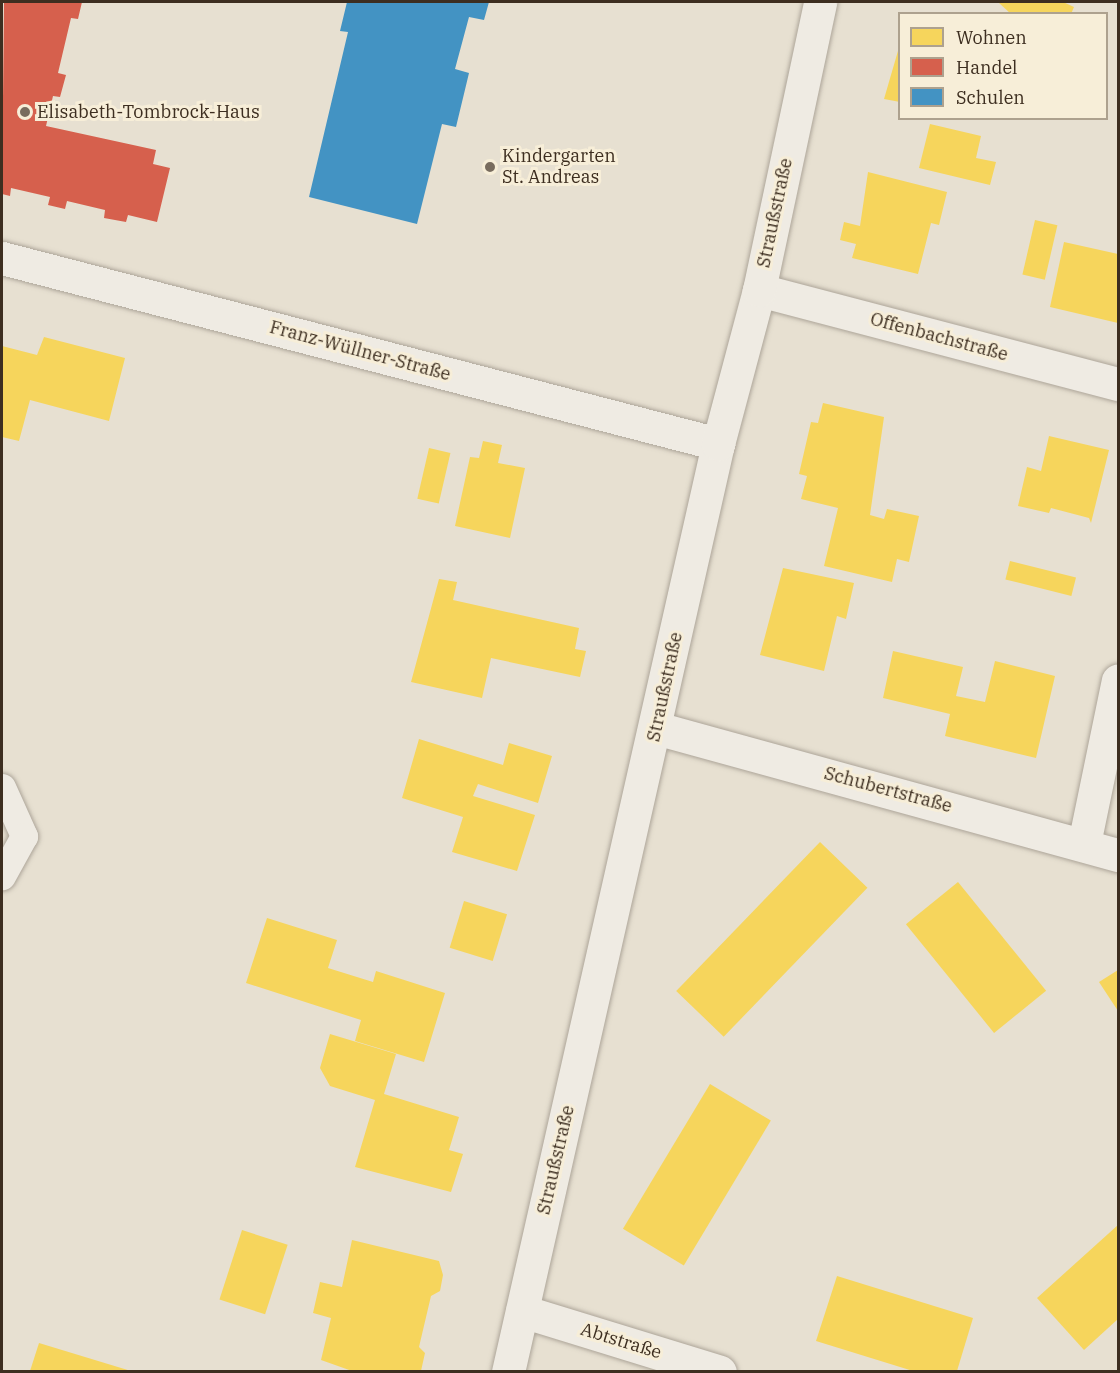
<!DOCTYPE html>
<meta charset="utf-8">
<style>
body{margin:0}
#map{position:relative;width:1120px;height:1373px;overflow:hidden;background:#e7e0d1;font-family:"IBM Plex Serif",serif}
div>[style]{position:absolute}
.homes>*{inset:0;background:#f6d55c;transform-origin:0 0}
.shops>*{inset:0;background:#d6604d}
.schools>*{inset:0;background:#4393c3}
.roads{filter:drop-shadow(0 0 2px #ada599) drop-shadow(0 0 2px #ada599)}
.service>*{height:27px;margin:-13.5px;padding:0 13.5px;transform-origin:13.5px;border-radius:13.5px;background:#efebe3}
.minor>*{height:33px;margin:-16.5px;padding:0 16.5px;transform-origin:16.5px;border-radius:16.5px;background:#efebe3}
.dots>*{width:16px;height:16px;translate:-50% -50%;box-sizing:border-box;border:3px solid #f7eed8;border-radius:50%}
span{translate:-50% -50%;white-space:nowrap;text-align:center;line-height:1.15;-webkit-text-stroke:6px #f7eed8;paint-order:stroke}
.poi-label{font-size:18px;color:#3d2e20}
.left{translate:0 -50%;text-align:left}
.street-label{font-size:18px;color:#3d2e20}
.frame{position:absolute;inset:0;border:3px solid #3d2e20;pointer-events:none}
.legend{position:absolute;left:898px;top:12px;width:210px;height:108px;box-sizing:border-box;background:#f7eed8;border:2px solid #ada18e;margin:0;padding:8px 10px;list-style:none;font-size:18px;color:#3d2e20}
.legend li{display:flex;align-items:center;gap:12px;height:30px}
.legend b{width:30px;border:2px solid #ada18e}
</style>
<div id="map">
<div class="homes">
<i style="clip-path:polygon(998px 2px,1063px 2px,1074px 7px,1071px 14px,1011px 14px)"></i>
<i style="clip-path:polygon(900px 44px,900px 102px,884px 99px)"></i>
<i style="clip-path:polygon(930px 124px,981px 136px,976px 158px,996px 162px,990px 185px,919px 168px)"></i>
<i style="clip-path:polygon(868px 172px,947px 192px,939px 225px,931px 223px,918px 274px,852px 258px,856px 244px,840px 240px,844px 222px,860px 226px)"></i>
<i style="left:1035px;top:220px;width:23px;height:56px;rotate:13deg"></i>
<i style="clip-path:polygon(1064px 242px,1118px 254px,1118px 323px,1050px 307px)"></i>
<i style="clip-path:polygon(44px 337px,125px 358px,109px 421px,30px 400px,19px 441px,2px 437px,2px 346px,37px 355px)"></i>
<i style="clip-path:polygon(823px 403px,884px 417px,870px 515px,884px 519px,887px 509px,919px 516px,909px 562px,897px 559px,892px 582px,824px 566px,838px 508px,801px 499px,807px 476px,799px 474px,811px 422px,818px 423px)"></i>
<i style="clip-path:polygon(1049px 436px,1109px 450px,1091px 523px,1089px 518px,1051px 508px,1049px 513px,1018px 506px,1027px 467px,1041px 471px)"></i>
<i style="clip-path:polygon(483px 441px,502px 445px,498px 463px,525px 468px,510px 538px,455px 526px,470px 457px,479px 458px)"></i>
<i style="left:429px;top:448px;width:22px;height:52px;rotate:13deg"></i>
<i style="left:1010px;top:561px;width:68px;height:19px;rotate:14deg"></i>
<i style="clip-path:polygon(783px 568px,854px 583px,846px 619px,837px 616px,824px 671px,760px 655px)"></i>
<i style="clip-path:polygon(439px 579px,457px 582px,453px 600px,579px 628px,575px 649px,586px 651px,580px 677px,491px 658px,482px 698px,411px 682px)"></i>
<i style="clip-path:polygon(893px 651px,963px 667px,956px 696px,985px 702px,995px 661px,1055px 676px,1036px 758px,945px 736px,950px 714px,883px 698px)"></i>
<i style="clip-path:polygon(419px 739px,503px 765px,509px 743px,552px 756px,538px 803px,478px 784px,473px 796px,535px 815px,517px 871px,452px 852px,463px 817px,402px 798px)"></i>
<i style="left:820px;top:842px;width:66px;height:207px;rotate:44deg"></i>
<i style="left:958px;top:882px;width:140px;height:67px;rotate:51deg"></i>
<i style="left:464px;top:901px;width:45px;height:49px;rotate:17deg"></i>
<i style="clip-path:polygon(267px 918px,337px 940px,328px 968px,373px 982px,376px 971px,445px 993px,424px 1062px,355px 1041px,361px 1020px,246px 983px)"></i>
<i style="clip-path:polygon(1118px 970px,1118px 1011px,1099px 982px)"></i>
<i style="clip-path:polygon(330px 1034px,396px 1054px,384px 1094px,459px 1117px,449px 1150px,463px 1154px,451px 1192px,355px 1167px,375px 1100px,330px 1086px,320px 1068px)"></i>
<i style="left:710px;top:1084px;width:71px;height:169px;rotate:31deg"></i>
<i style="clip-path:polygon(1118px 1225px,1118px 1319px,1084px 1350px,1037px 1298px)"></i>
<i style="left:242px;top:1230px;width:48px;height:73px;rotate:18deg"></i>
<i style="clip-path:polygon(352px 1240px,439px 1261px,443px 1275px,440px 1291px,431px 1296px,419px 1347px,425px 1353px,421px 1371px,352px 1371px,321px 1360px,331px 1318px,313px 1313px,320px 1282px,342px 1287px)"></i>
<i style="clip-path:polygon(837px 1276px,973px 1318px,957px 1371px,913px 1371px,816px 1341px)"></i>
<i style="clip-path:polygon(39px 1343px,131px 1371px,30px 1371px)"></i>
</div>
<div class="shops">
<i style="clip-path:polygon(4px 2px,82px 2px,78px 19px,71px 18px,58px 73px,66px 75px,60px 97px,53px 96px,46px 126px,156px 150px,153px 164px,170px 168px,157px 222px,128px 215px,126px 222px,104px 218px,105px 210px,67px 201px,65px 209px,48px 205px,50px 197px,11px 188px,10px 196px,2px 194px)"></i>
</div>
<div class="schools">
<i style="clip-path:polygon(347px 2px,489px 2px,484px 20px,469px 17px,455px 69px,469px 73px,456px 127px,442px 124px,417px 224px,309px 197px,348px 32px,340px 31px)"></i>
</div>
<div class="roads">
<div class="service">
<i style="left:2px;top:787px;width:54px;rotate:65.8deg"></i>
<i style="left:24px;top:836px;width:46px;rotate:118.8deg"></i>
</div>
<div class="minor">
<i style="left:2px;top:258px;width:740px;rotate:14.56deg"></i>
<i style="left:759px;top:290px;width:371px;rotate:14.7deg"></i>
<i style="left:656px;top:728px;width:479px;rotate:15.4deg"></i>
<i style="left:1084px;top:844px;width:167px;rotate:-78.3deg"></i>
<i style="left:522px;top:1311px;width:207px;rotate:17.1deg"></i>
<i style="left:508px;top:1372px;width:951px;rotate:-77.25deg"></i>
<i style="left:718px;top:444px;width:159px;rotate:-75.1deg"></i>
<i style="left:759px;top:290px;width:294px;rotate:-78deg"></i>
</div>
</div>
<div class="dots">
<i style="left:25px;top:112px;background:#786c5e"></i>
<i style="left:490px;top:167px;background:#786c5e"></i>
</div>
<div class="poi-label">
<span class="left" style="left:37px;top:112px">Elisabeth-Tombrock-Haus</span>
<span class="left" style="left:502px;top:167px">Kindergarten<br>St. Andreas</span>
</div>
<div class="street-label">
<span style="left:775px;top:213px;rotate:-78deg">Straußstraße</span>
<span style="left:939px;top:337px;rotate:15deg">Offenbachstraße</span>
<span style="left:360px;top:351px;rotate:15deg">Franz-Wüllner-Straße</span>
<span style="left:665px;top:687px;rotate:-78deg">Straußstraße</span>
<span style="left:888px;top:790px;rotate:15deg">Schubertstraße</span>
<span style="left:556px;top:1160px;rotate:-77deg">Straußstraße</span>
<span style="left:621px;top:1341px;rotate:17deg">Abtstraße</span>
</div>
<div class="frame"></div>
<ul class="legend">
<li><b style="height:16px;background:#f6d55c"></b>Wohnen</li>
<li><b style="height:16px;background:#d6604d"></b>Handel</li>
<li><b style="height:16px;background:#4393c3"></b>Schulen</li>
</ul>
</div>
